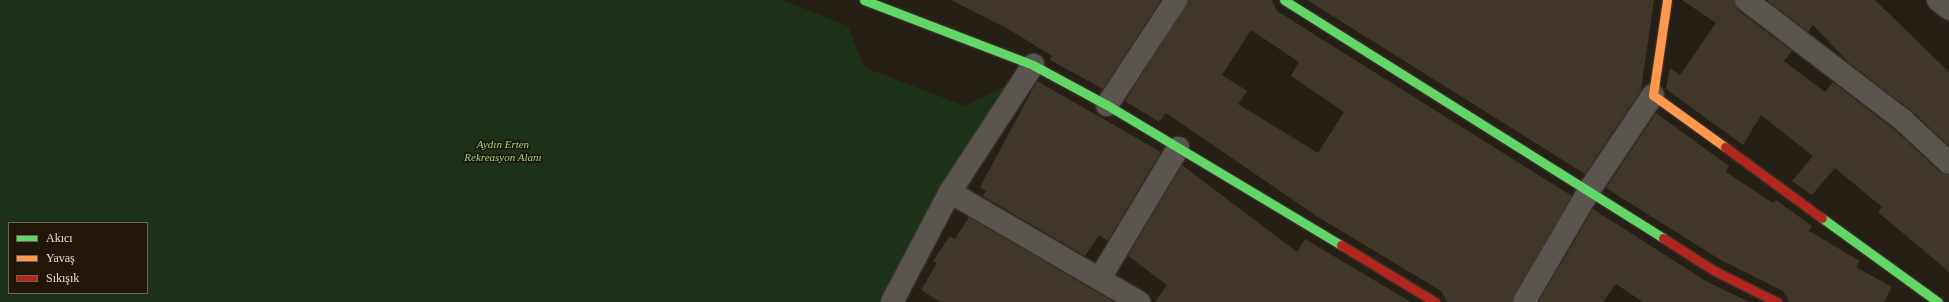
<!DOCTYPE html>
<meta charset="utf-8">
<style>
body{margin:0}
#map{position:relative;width:1949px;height:302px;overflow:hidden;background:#251f15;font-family:Georgia,serif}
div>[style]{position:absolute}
.green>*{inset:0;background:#1d3116}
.building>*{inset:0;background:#40372a}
.roads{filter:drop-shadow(0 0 1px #413b35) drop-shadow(0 0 1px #413b35)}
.street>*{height:22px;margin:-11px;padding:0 11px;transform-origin:11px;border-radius:11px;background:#5a554f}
.fast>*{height:9px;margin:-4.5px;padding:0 4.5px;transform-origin:4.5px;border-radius:4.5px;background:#63d668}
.slow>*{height:9px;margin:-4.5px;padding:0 4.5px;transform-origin:4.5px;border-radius:4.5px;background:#ff974d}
.jam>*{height:9px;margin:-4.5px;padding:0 4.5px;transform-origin:4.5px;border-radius:4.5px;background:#b3261e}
span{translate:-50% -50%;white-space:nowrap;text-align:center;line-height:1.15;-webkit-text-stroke:3px #211607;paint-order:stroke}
.park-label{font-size:11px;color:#96d385;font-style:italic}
.legend{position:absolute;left:8px;top:222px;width:140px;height:72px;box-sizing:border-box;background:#211607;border:1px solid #6f6659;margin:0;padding:5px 7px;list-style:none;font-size:12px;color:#e5ddd3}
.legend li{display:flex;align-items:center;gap:8px;height:20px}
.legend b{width:20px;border:1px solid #6f6659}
</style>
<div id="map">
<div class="green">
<i style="clip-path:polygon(evenodd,0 0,783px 0,848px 26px,864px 67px,965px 106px,1005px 86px,888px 302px,0 302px,0 0,9px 223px,147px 223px,147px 293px,9px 293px,9px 223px)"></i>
</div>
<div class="building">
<i style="clip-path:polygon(951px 0,1161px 0,1103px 89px,1050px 60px,1052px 56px,1010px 30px)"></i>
<i style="clip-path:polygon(evenodd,1188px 0,1272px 0,1277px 11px,1572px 196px,1512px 302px,1447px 302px,1441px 291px,1318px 217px,1166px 113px,1159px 122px,1125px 101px,1188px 0,1251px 30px,1299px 62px,1291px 76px,1344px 112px,1318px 153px,1238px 104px,1247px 91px,1222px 75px,1251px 30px)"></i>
<i style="clip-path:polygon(1307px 0,1654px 0,1641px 90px,1585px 174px)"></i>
<i style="clip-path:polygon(1682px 0,1734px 0,1738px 10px,1792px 51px,1784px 61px,1825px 92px,1833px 82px,1896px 131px,1940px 172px,1949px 175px,1949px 272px,1878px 212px,1882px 207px,1835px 168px,1812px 195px,1792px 181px,1813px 156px,1761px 115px,1743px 145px,1666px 89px,1670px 68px,1680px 75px,1716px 23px)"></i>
<i style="clip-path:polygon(1767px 0,1875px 0,1949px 72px,1949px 146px,1912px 111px,1850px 64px,1813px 25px,1808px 32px)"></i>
<i style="clip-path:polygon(1037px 81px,1161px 152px,1108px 241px,1099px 235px,1085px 256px,983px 196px,986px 191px,980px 187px)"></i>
<i style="clip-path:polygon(1656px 113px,1729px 166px,1726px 172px,1773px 203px,1776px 200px,1812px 226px,1809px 231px,1860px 261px,1856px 267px,1892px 287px,1884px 302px,1789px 302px,1783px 291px,1719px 259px,1606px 188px)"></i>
<i style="clip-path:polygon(1182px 165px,1297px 252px,1305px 239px,1411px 302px,1155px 302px,1167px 285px,1128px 256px)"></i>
<i style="clip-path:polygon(1593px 209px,1706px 281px,1749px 302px,1643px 302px,1616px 284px,1603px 302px,1538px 302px)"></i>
<i style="clip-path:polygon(969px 217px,1114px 302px,940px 302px,921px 290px,937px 263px,933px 261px,950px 236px,955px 239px)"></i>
</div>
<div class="roads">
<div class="street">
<i style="left:1746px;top:0;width:199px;rotate:37.4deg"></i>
<i style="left:1904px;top:121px;width:62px;rotate:43deg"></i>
<i style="left:1938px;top:0;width:14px;rotate:39deg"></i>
<i style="left:1107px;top:105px;width:126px;rotate:-56.7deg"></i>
<i style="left:950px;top:192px;width:219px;rotate:30.2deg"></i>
<i style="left:1100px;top:278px;width:152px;rotate:-59deg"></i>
<i style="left:892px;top:302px;width:124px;rotate:-62.2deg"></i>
<i style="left:950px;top:192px;width:152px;rotate:-56.8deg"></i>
<i style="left:1524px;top:302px;width:131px;rotate:-59.7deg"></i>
<i style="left:1590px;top:189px;width:113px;rotate:-56.2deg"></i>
</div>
<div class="fast">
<i style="left:864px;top:0;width:181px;rotate:21deg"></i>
<i style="left:1033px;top:65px;width:84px;rotate:28.4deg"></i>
<i style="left:1107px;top:105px;width:273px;rotate:30.9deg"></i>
<i style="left:1284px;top:0;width:448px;rotate:32.1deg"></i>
<i style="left:1822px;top:218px;width:143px;rotate:35.9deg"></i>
</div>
<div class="slow">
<i style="left:1667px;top:0;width:96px;rotate:98.4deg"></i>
<i style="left:1653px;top:95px;width:89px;rotate:35.8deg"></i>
</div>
<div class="jam">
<i style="left:1725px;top:147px;width:120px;rotate:36.2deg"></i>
<i style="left:1663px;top:238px;width:59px;rotate:32.6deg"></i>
<i style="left:1713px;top:270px;width:72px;rotate:26.6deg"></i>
<i style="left:1341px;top:245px;width:110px;rotate:31.2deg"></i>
</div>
</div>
<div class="park-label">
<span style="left:503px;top:151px">Aydın Erten<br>Rekreasyon Alanı</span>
</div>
<ul class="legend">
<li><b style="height:5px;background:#63d668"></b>Akıcı</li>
<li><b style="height:5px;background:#ff974d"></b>Yavaş</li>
<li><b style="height:5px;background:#b3261e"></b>Sıkışık</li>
</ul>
</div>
